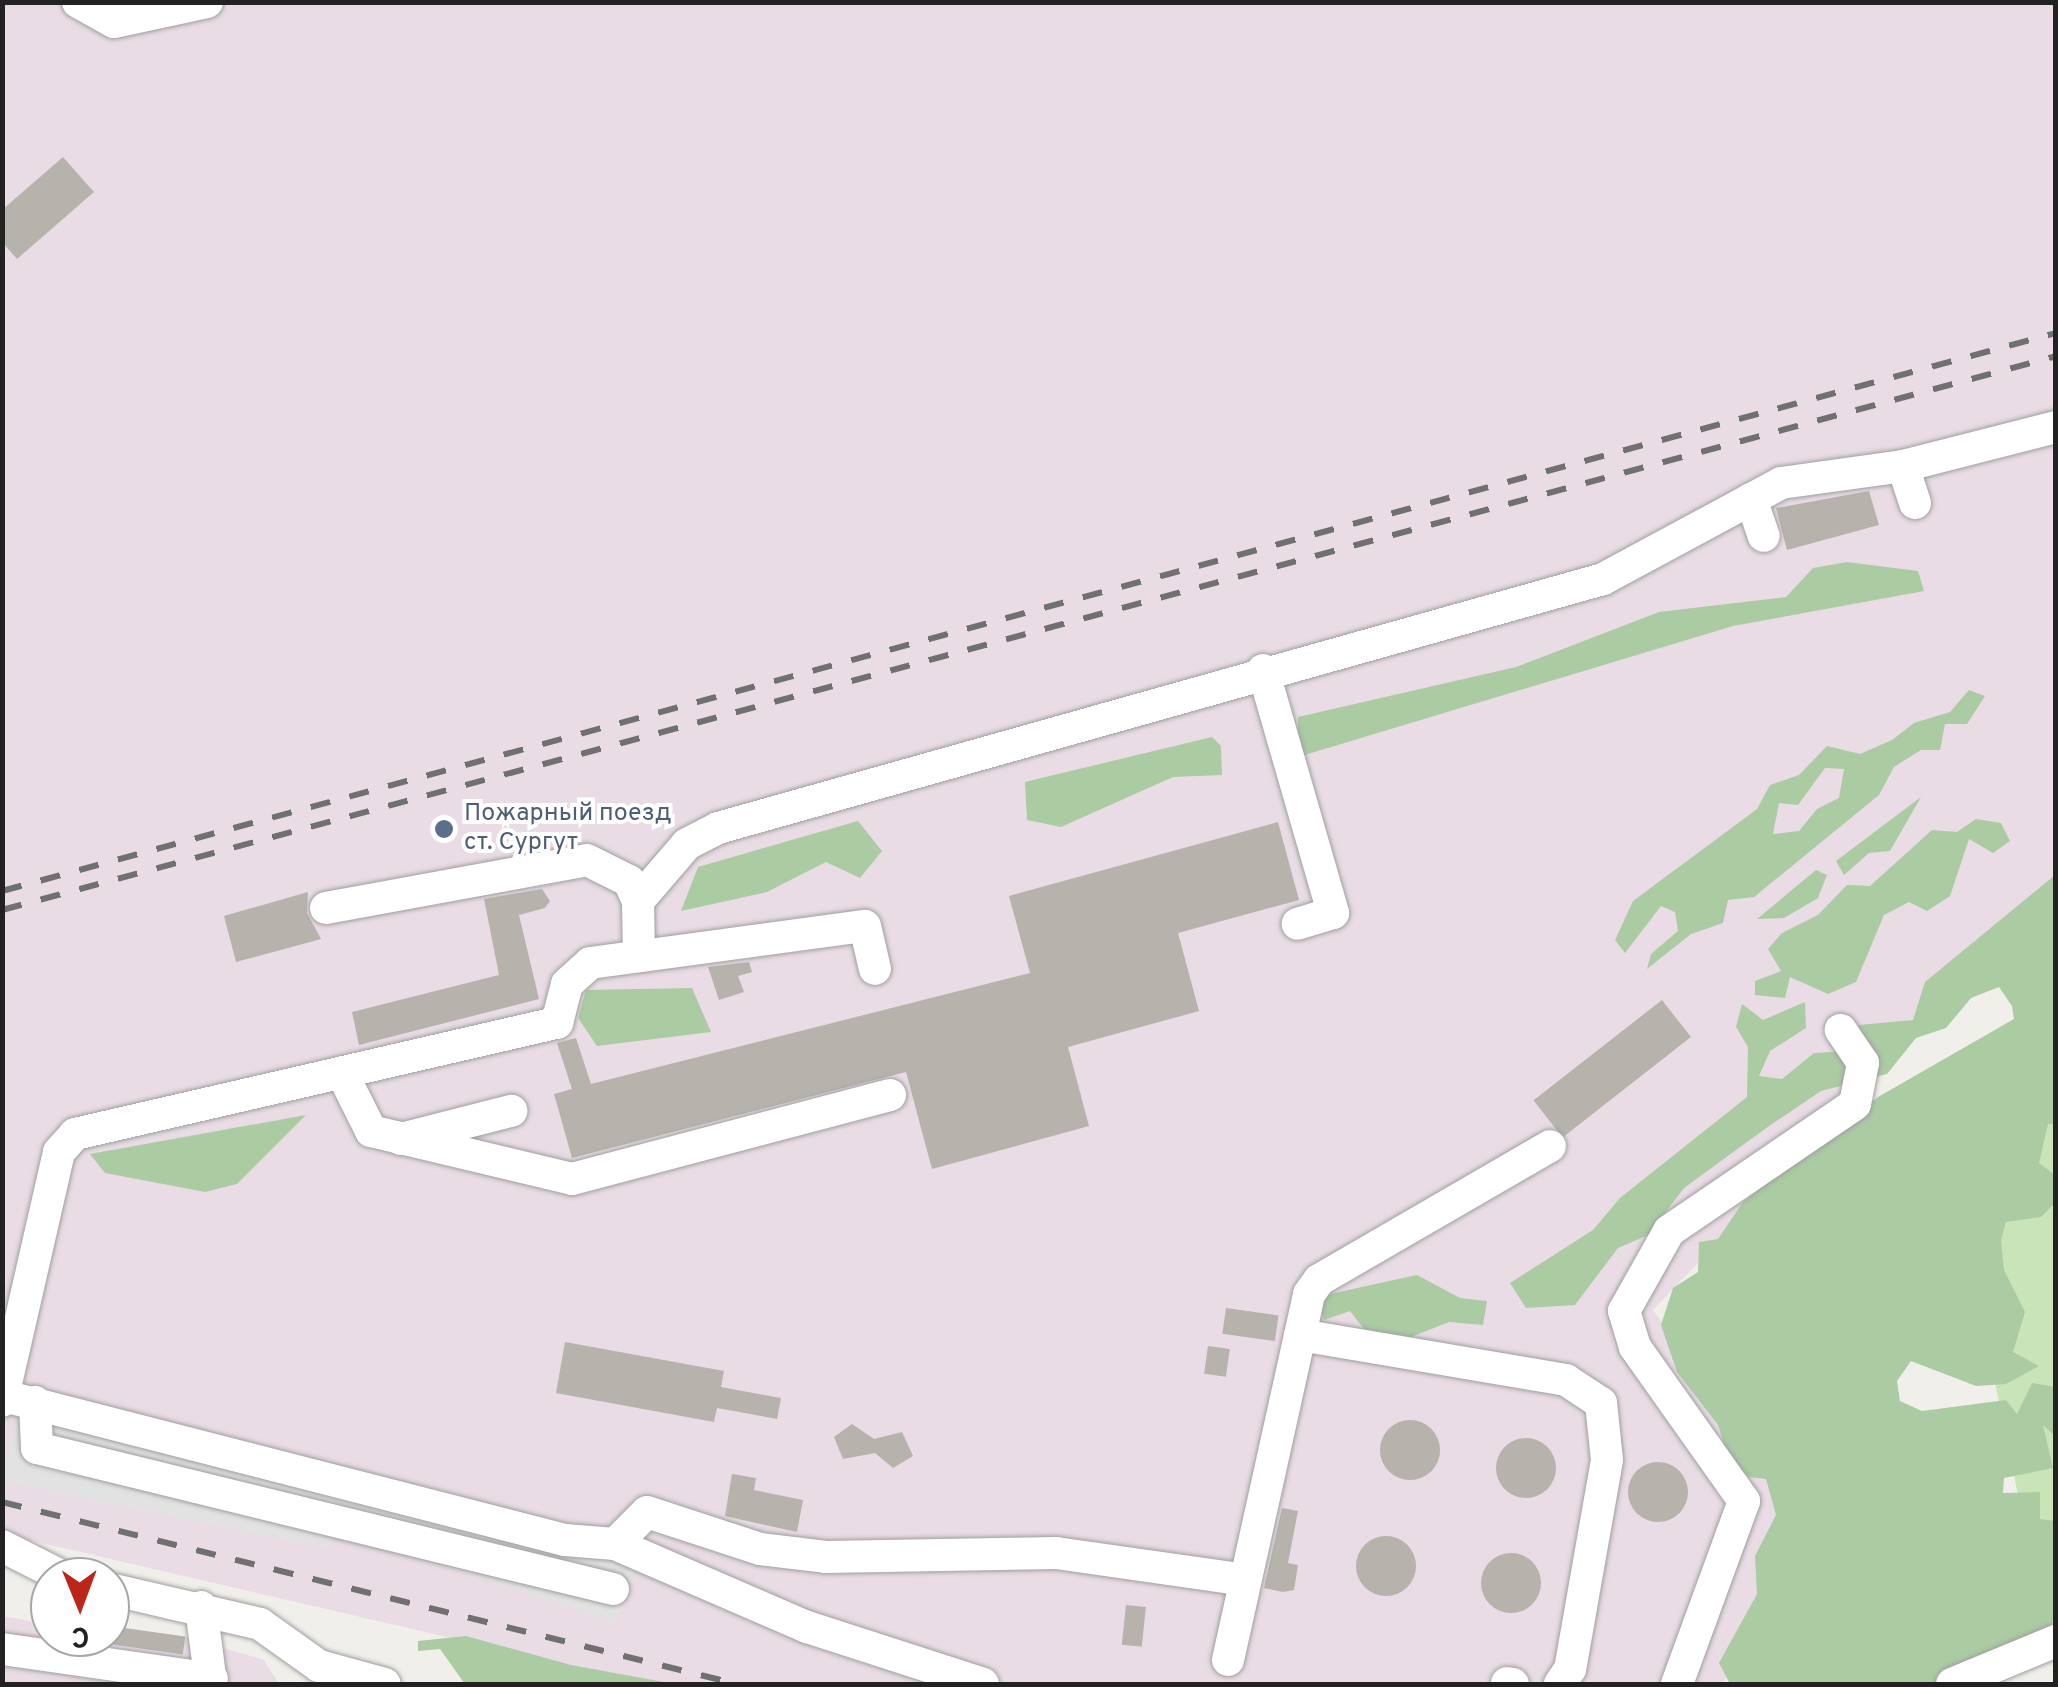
<!DOCTYPE html>
<meta charset="utf-8">
<style>
body{margin:0}
#map{position:relative;width:2058px;height:1687px;overflow:hidden;background:#f1efe9;font-family:Overpass,sans-serif}
div>[style]{position:absolute}
.industrial>*{inset:0;background:#e9dce5}
.grass>*{inset:0;background:#c9e4b6}
.forest>*{inset:0;background:#abcba3}
.parking>*{inset:0;background:#e2e2e2}
.building>*{inset:0;background:#b6b2ac;transform-origin:0 0}
.round{border-radius:50%}
.roads{filter:drop-shadow(0 0 2px #9f9f9f) drop-shadow(0 0 2px #9f9f9f)}
.minor>*{height:32px;margin:-16px;padding:0 16px;transform-origin:16px;border-radius:16px;background:#fff}
.rail>*{height:6px;margin-top:-3px;transform-origin:0;background:repeating-linear-gradient(90deg,#707070 0 20px,transparent 0 40px)}
.dots>*{width:28px;height:28px;translate:-50% -50%;box-sizing:border-box;border:5px solid #fff;border-radius:50%}
span{translate:-50% -50%;white-space:nowrap;text-align:center;line-height:1.15;-webkit-text-stroke:8px #fff;paint-order:stroke}
.service-label{font-size:25px;color:#4e5e75}
.left{translate:0 -50%;text-align:left}
.frame{position:absolute;inset:0;border:5px solid #222;pointer-events:none}
.north{position:absolute;left:30px;top:1557px;width:100px;height:100px;box-sizing:border-box;background:#fff;border:2px solid #a7a7a7;border-radius:50%;rotate:179deg;font-size:28px;font-weight:700;line-height:40px;text-align:center;color:#222}
.north::after{content:'';display:block;margin:auto;width:35px;height:45px;background:#bb2618;clip-path:polygon(50% 0,100% 100%,50% 72%,0 100%)}
</style>
<div id="map">
<div class="industrial">
<i style="clip-path:polygon(3px 3px,2055px 3px,2055px 889px,1653px 1310px,1797px 1510px,1723px 1684px,649px 1684px,3px 1534px)"></i>
<i style="clip-path:polygon(38px 1614px,50px 1616px,50px 1637px,110px 1637px,110px 1626px,190px 1638px,264px 1660px,279px 1684px,3px 1684px,2px 1616px,36px 1622px)"></i>
</div>
<div class="grass">
<i style="clip-path:polygon(2055px 1097px,2055px 1635px,2047px 1637px,1962px 1221px,2011px 1117px)"></i>
</div>
<div class="forest">
<i style="clip-path:polygon(1847px 562px,1918px 571px,1924px 591px,1733px 626px,1298px 757px,1298px 717px,1516px 667px,1659px 612px,1786px 597px,1813px 568px)"></i>
<i style="clip-path:polygon(evenodd,1969px 690px,1985px 696px,1967px 724px,1945px 724px,1940px 750px,1921px 750px,1894px 767px,1879px 795px,1754px 897px,1728px 900px,1723px 923px,1691px 934px,1647px 969px,1651px 954px,1678px 931px,1675px 912px,1661px 906px,1625px 953px,1615px 940px,1633px 901px,1757px 809px,1770px 785px,1799px 775px,1827px 746px,1860px 754px,1892px 740px,1914px 723px,1950px 712px,1969px 690px,1825px 768px,1844px 769px,1839px 798px,1817px 809px,1799px 831px,1773px 834px,1779px 803px,1798px 805px,1825px 768px)"></i>
<i style="clip-path:polygon(1212px 737px,1221px 746px,1222px 775px,1173px 777px,1061px 827px,1027px 820px,1025px 782px)"></i>
<i style="clip-path:polygon(1921px 797px,1890px 851px,1869px 853px,1844px 875px,1836px 861px)"></i>
<i style="clip-path:polygon(1976px 819px,2001px 823px,2010px 841px,1993px 853px,1969px 839px,1950px 896px,1927px 911px,1909px 902px,1884px 915px,1856px 982px,1828px 994px,1790px 977px,1785px 998px,1755px 995px,1755px 981px,1781px 971px,1768px 949px,1782px 933px,1818px 915px,1847px 885px,1870px 886px,1932px 830px,1957px 832px)"></i>
<i style="clip-path:polygon(858px 821px,882px 851px,860px 878px,826px 862px,767px 892px,681px 911px,698px 867px)"></i>
<i style="clip-path:polygon(1816px 870px,1827px 875px,1818px 898px,1784px 918px,1757px 919px)"></i>
<i style="clip-path:polygon(2055px 875px,2055px 1124px,2048px 1124px,2039px 1163px,2055px 1175px,2055px 1203px,2041px 1217px,2006px 1222px,2001px 1240px,2004px 1270px,2025px 1312px,2013px 1352px,2039px 1366px,2006px 1384px,1976px 1386px,1911px 1361px,1897px 1381px,1900px 1401px,1922px 1411px,2006px 1400px,2017px 1414px,2032px 1383px,2055px 1387px,2055px 1436px,2043px 1425px,2053px 1468px,2004px 1478px,2003px 1493px,2040px 1492px,2040px 1519px,2055px 1521px,2055px 1613px,2047px 1637px,1939px 1684px,1730px 1684px,1719px 1663px,1757px 1594px,1755px 1556px,1776px 1515px,1766px 1479px,1749px 1477px,1729px 1459px,1718px 1425px,1677px 1372px,1661px 1325px,1673px 1288px,1698px 1272px,1699px 1242px,1718px 1239px,1743px 1202px,1878px 1097px,2014px 1019px,2012px 1006px,1999px 987px,1971px 998px,1946px 1028px,1916px 1038px,1887px 1074px,1821px 1091px,1769px 1126px,1684px 1188px,1648px 1235px,1618px 1248px,1575px 1305px,1526px 1308px,1510px 1283px,1593px 1230px,1620px 1198px,1747px 1097px,1748px 1047px,1736px 1027px,1742px 1004px,1763px 1020px,1805px 1002px,1806px 1028px,1770px 1051px,1759px 1076px,1782px 1079px,1814px 1053px,1850px 1051px,1859px 1025px,1913px 1020px,1925px 982px)"></i>
<i style="clip-path:polygon(692px 988px,711px 1032px,597px 1046px,578px 1018px,586px 990px)"></i>
<i style="clip-path:polygon(306px 1115px,237px 1184px,205px 1192px,105px 1173px,90px 1154px)"></i>
<i style="clip-path:polygon(1417px 1275px,1460px 1298px,1487px 1301px,1483px 1325px,1449px 1322px,1411px 1337px,1364px 1329px,1350px 1311px,1324px 1320px,1316px 1297px)"></i>
<i style="clip-path:polygon(466px 1636px,571px 1665px,675px 1684px,465px 1684px,440px 1649px,418px 1651px,418px 1641px)"></i>
</div>
<div class="parking">
<i style="clip-path:polygon(62px 1421px,619px 1561px,636px 1568px,616px 1622px,337px 1531px,329px 1549px,3px 1481px,15px 1427px)"></i>
</div>
<div class="building">
<i style="clip-path:polygon(63px 157px,94px 192px,17px 259px,2px 242px,2px 210px)"></i>
<i style="clip-path:polygon(1869px 491px,1879px 525px,1787px 550px,1776px 508px)"></i>
<i style="clip-path:polygon(1278px 822px,1299px 900px,1178px 933px,1199px 1011px,1068px 1047px,1089px 1126px,932px 1169px,906px 1072px,572px 1158px,554px 1094px,572px 1089px,557px 1043px,576px 1038px,591px 1084px,1030px 973px,1009px 896px)"></i>
<i style="clip-path:polygon(542px 889px,550px 901px,545px 908px,519px 915px,539px 999px,359px 1045px,352px 1012px,499px 975px,484px 899px)"></i>
<i style="clip-path:polygon(308px 892px,307px 913px,321px 939px,236px 962px,224px 916px)"></i>
<i style="clip-path:polygon(749px 962px,752px 972px,738px 976px,744px 992px,719px 1000px,708px 967px)"></i>
<i style="left:1662px;top:1000px;width:47px;height:163px;rotate:52deg"></i>
<i style="left:1226px;top:1308px;width:53px;height:26px;rotate:8deg"></i>
<i style="clip-path:polygon(565px 1342px,724px 1371px,721px 1387px,781px 1398px,777px 1419px,717px 1408px,714px 1422px,556px 1393px)"></i>
<i style="left:1208px;top:1346px;width:22px;height:28px;rotate:8deg"></i>
<i class="round" style="left:1380px;top:1420px;width:60px;height:60px"></i>
<i style="clip-path:polygon(852px 1424px,874px 1439px,902px 1432px,913px 1456px,893px 1468px,875px 1453px,843px 1459px,834px 1437px)"></i>
<i class="round" style="left:1496px;top:1438px;width:60px;height:60px"></i>
<i class="round" style="left:1628px;top:1462px;width:60px;height:60px"></i>
<i style="clip-path:polygon(732px 1474px,756px 1478px,754px 1490px,803px 1500px,797px 1532px,725px 1516px)"></i>
<i style="clip-path:polygon(1282px 1508px,1298px 1511px,1288px 1563px,1298px 1565px,1294px 1590px,1283px 1592px,1264px 1588px)"></i>
<i class="round" style="left:1356px;top:1536px;width:60px;height:60px"></i>
<i class="round" style="left:1481px;top:1553px;width:60px;height:60px"></i>
<i style="left:1126px;top:1605px;width:20px;height:40px;rotate:6deg"></i>
<i style="left:110px;top:1626px;width:76px;height:18px;rotate:8deg"></i>
</div>
<div class="roads">
<div class="minor">
<i style="left:78px;top:2px;width:41px;rotate:29.1deg"></i>
<i style="left:114px;top:22px;width:95px;rotate:-12.1deg"></i>
<i style="left:1903px;top:466px;width:158px;rotate:-14.3deg"></i>
<i style="left:1751px;top:499px;width:39px;rotate:71deg"></i>
<i style="left:1263px;top:670px;width:253px;rotate:73.9deg"></i>
<i style="left:1333px;top:913px;width:37px;rotate:163deg"></i>
<i style="left:638px;top:901px;width:75px;rotate:-49.3deg"></i>
<i style="left:687px;top:844px;width:35px;rotate:-27deg"></i>
<i style="left:718px;top:828px;width:919px;rotate:-15.71deg"></i>
<i style="left:1603px;top:579px;width:202px;rotate:-28.3deg"></i>
<i style="left:1781px;top:483px;width:123px;rotate:-7.9deg"></i>
<i style="left:1903px;top:466px;width:39px;rotate:72deg"></i>
<i style="left:326px;top:908px;width:265px;rotate:-10.4deg"></i>
<i style="left:587px;top:860px;width:47px;rotate:26.6deg"></i>
<i style="left:629px;top:881px;width:22px;rotate:66deg"></i>
<i style="left:638px;top:901px;width:55px;rotate:89deg"></i>
<i style="left:342px;top:1073px;width:65px;rotate:63.4deg"></i>
<i style="left:371px;top:1131px;width:207px;rotate:13.4deg"></i>
<i style="left:572px;top:1179px;width:329px;rotate:-14.8deg"></i>
<i style="left:401px;top:1139px;width:114px;rotate:-14.3deg"></i>
<i style="left:1300px;top:1335px;width:270px;rotate:9.6deg"></i>
<i style="left:1566px;top:1380px;width:42px;rotate:33.3deg"></i>
<i style="left:1601px;top:1403px;width:57px;rotate:84deg"></i>
<i style="left:1607px;top:1460px;width:212px;rotate:100deg"></i>
<i style="left:1570px;top:1669px;width:18px;rotate:124deg"></i>
<i style="left:4px;top:1396px;width:579px;rotate:14.4deg"></i>
<i style="left:565px;top:1540px;width:50px;rotate:4.6deg"></i>
<i style="left:615px;top:1544px;width:209px;rotate:23.4deg"></i>
<i style="left:807px;top:1627px;width:185px;rotate:17.9deg"></i>
<i style="left:2px;top:1401px;width:255px;rotate:-77.1deg"></i>
<i style="left:59px;top:1152px;width:24px;rotate:-48deg"></i>
<i style="left:75px;top:1134px;width:495px;rotate:-13deg"></i>
<i style="left:557px;top:1023px;width:40px;rotate:-75.6deg"></i>
<i style="left:567px;top:984px;width:31px;rotate:-42deg"></i>
<i style="left:590px;top:963px;width:277px;rotate:-7.7deg"></i>
<i style="left:865px;top:926px;width:44px;rotate:76.9deg"></i>
<i style="left:35px;top:1402px;width:46px;rotate:87.5deg"></i>
<i style="left:37px;top:1448px;width:593px;rotate:13.76deg"></i>
<i style="left:615px;top:1544px;width:45px;rotate:-45deg"></i>
<i style="left:647px;top:1512px;width:119px;rotate:18.1deg"></i>
<i style="left:760px;top:1549px;width:66px;rotate:6.9deg"></i>
<i style="left:826px;top:1557px;width:230px;rotate:-1deg"></i>
<i style="left:1056px;top:1553px;width:191px;rotate:8.1deg"></i>
<i style="left:2px;top:1546px;width:68px;rotate:26.9deg"></i>
<i style="left:110px;top:1589px;width:154px;rotate:13.1deg"></i>
<i style="left:260px;top:1624px;width:72px;rotate:35.4deg"></i>
<i style="left:319px;top:1666px;width:68px;rotate:15.3deg"></i>
<i style="left:201px;top:1607px;width:78px;rotate:82.6deg"></i>
<i style="left:2px;top:1649px;width:212px;rotate:8.1deg"></i>
<i style="left:1228px;top:1660px;width:375px;rotate:-77.5deg"></i>
<i style="left:1309px;top:1294px;width:17px;rotate:-54deg"></i>
<i style="left:1319px;top:1280px;width:267px;rotate:-30.1deg"></i>
<i style="left:1507px;top:1683px;width:6px;rotate:9deg"></i>
<i style="left:1677px;top:1684px;width:195px;rotate:-69.9deg"></i>
<i style="left:1744px;top:1501px;width:189px;rotate:-125.3deg"></i>
<i style="left:1635px;top:1347px;width:38px;rotate:-107deg"></i>
<i style="left:1624px;top:1311px;width:92px;rotate:-60.6deg"></i>
<i style="left:1669px;top:1231px;width:225px;rotate:-34.3deg"></i>
<i style="left:1855px;top:1104px;width:42px;rotate:-79deg"></i>
<i style="left:1863px;top:1063px;width:40px;rotate:-124deg"></i>
<i style="left:1952px;top:1684px;width:113px;rotate:-22.5deg"></i>
</div>
</div>
<div class="rail">
<i style="left:2px;top:891px;width:2128px;rotate:-15.2deg"></i>
<i style="left:2px;top:910px;width:2127px;rotate:-15.09deg"></i>
<i style="left:2px;top:1502px;width:757px;rotate:13.91deg"></i>
</div>
<div class="dots">
<i style="left:444px;top:829px;background:#5c6f8a"></i>
</div>
<div class="service-label">
<span class="left" style="left:464px;top:829px">Пожарный поезд<br>ст. Сургут</span>
</div>
<div class="frame"></div>
<div class="north">С</div>
</div>
